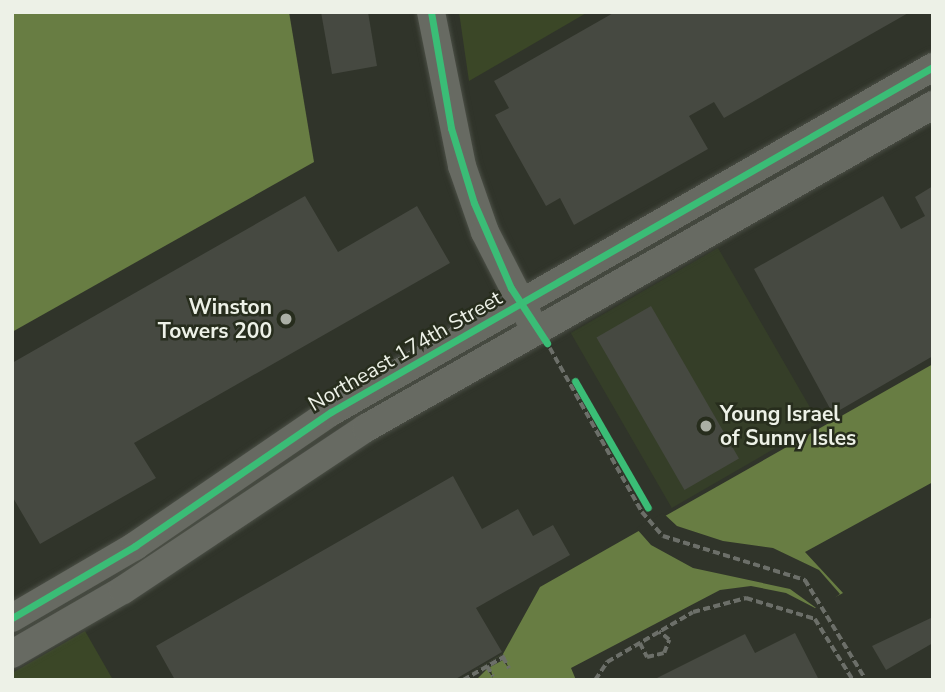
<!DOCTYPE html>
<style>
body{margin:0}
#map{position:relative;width:945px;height:692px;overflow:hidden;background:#30342a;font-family:"Nunito Sans",sans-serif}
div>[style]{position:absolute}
.built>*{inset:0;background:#353e28;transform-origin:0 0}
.green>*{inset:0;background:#3b4727}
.water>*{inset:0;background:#687d43}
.pier>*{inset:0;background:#30342a}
.building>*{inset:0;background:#464941;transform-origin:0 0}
.path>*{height:3.5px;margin-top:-1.75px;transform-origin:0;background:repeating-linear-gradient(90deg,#6c6f69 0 7px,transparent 0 10.5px)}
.roads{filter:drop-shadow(0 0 2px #4b4f46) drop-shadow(0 0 2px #4b4f46)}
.secondary>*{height:28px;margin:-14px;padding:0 14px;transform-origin:14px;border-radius:14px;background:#676a62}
.cycleway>*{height:7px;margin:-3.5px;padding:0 3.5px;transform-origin:3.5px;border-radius:3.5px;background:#3abd76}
.dots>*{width:19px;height:19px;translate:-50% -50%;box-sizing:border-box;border:4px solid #272d1d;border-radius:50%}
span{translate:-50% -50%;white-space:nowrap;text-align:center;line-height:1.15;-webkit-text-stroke:5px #272d1d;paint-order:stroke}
.poi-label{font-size:21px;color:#edf1e7;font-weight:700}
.right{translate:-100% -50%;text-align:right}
.left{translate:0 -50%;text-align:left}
.street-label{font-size:21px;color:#edf1e7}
.frame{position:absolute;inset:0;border:14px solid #edf1e7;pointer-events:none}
</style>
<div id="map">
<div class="built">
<i style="left:718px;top:248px;width:202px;height:170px;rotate:60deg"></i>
</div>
<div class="green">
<i style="clip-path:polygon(459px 12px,588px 12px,469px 81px)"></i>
<i style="clip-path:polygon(85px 631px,113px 680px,12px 680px,12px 673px)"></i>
</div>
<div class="water">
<i style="clip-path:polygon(12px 12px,289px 12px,314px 162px,12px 332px)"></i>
<i style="clip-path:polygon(933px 364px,933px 482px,805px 552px,843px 593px,815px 608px,786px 593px,751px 586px,720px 590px,571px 668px,576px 680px,458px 680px,503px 654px,540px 587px)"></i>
</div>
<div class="pier">
<i style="clip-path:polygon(663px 513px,677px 526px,723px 541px,773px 548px,819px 570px,840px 594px,819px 610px,790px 589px,693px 568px,651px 545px,636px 528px)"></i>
<i style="clip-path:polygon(503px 654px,509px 669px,503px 660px,490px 667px,493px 678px,487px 669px,476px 680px,457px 680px)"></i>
</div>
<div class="building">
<i style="clip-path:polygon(321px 12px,368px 12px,377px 66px,332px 74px)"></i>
<i style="clip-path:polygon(615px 12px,910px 12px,724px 118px,714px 102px,689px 116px,708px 149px,574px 225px,560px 198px,546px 206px,495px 115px,509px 108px,494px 81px)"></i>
<i style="clip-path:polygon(933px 186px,933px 356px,833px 414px,754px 269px,883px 196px,901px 229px,925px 216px,915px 197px)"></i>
<i style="clip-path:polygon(305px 196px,338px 252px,417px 206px,450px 263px,134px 443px,156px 478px,40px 544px,12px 496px,12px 363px)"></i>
<i style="left:651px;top:306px;width:176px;height:63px;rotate:60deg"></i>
<i style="clip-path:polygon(453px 476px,482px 529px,518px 509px,533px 536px,553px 525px,570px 555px,476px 608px,502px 652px,454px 680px,175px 680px,156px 646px)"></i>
<i style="clip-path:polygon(933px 617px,933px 643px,886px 670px,872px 646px)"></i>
<i style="clip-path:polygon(795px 633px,819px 680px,653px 680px,745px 634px,755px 653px)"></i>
</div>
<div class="path">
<i style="left:550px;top:348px;width:188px;rotate:60.7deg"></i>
<i style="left:642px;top:512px;width:32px;rotate:49deg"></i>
<i style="left:663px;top:536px;width:149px;rotate:17.2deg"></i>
<i style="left:805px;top:580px;width:117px;rotate:58.6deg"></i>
<i style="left:640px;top:643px;width:16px;rotate:63deg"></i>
<i style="left:647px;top:657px;width:17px;rotate:-13deg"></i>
<i style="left:664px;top:653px;width:14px;rotate:-69deg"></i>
<i style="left:669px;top:640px;width:13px;rotate:-141deg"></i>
<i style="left:503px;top:657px;width:13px;rotate:61deg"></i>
<i style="left:487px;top:666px;width:12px;rotate:59deg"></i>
<i style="left:463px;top:680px;width:48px;rotate:-29.7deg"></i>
<i style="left:595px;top:680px;width:22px;rotate:-56deg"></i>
<i style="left:607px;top:662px;width:99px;rotate:-30.2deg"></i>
<i style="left:693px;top:612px;width:55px;rotate:-14.8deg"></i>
<i style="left:746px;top:598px;width:72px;rotate:16.9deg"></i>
<i style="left:815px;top:619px;width:72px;rotate:58.1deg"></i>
</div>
<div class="roads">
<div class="secondary">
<i style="left:431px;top:12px;width:157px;rotate:78.6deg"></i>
<i style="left:462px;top:166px;width:70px;rotate:70.8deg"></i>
<i style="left:485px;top:232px;width:99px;rotate:62.9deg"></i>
<i style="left:12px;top:618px;width:143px;rotate:-30.3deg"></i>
<i style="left:135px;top:546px;width:237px;rotate:-34.4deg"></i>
<i style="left:331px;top:412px;width:694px;rotate:-29.82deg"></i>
<i style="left:12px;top:654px;width:128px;rotate:-30deg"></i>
<i style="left:123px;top:590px;width:292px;rotate:-33.7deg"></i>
<i style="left:366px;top:428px;width:653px;rotate:-29.67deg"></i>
</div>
</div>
<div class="cycleway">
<i style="left:431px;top:12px;width:118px;rotate:80.2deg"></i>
<i style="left:451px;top:128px;width:78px;rotate:73deg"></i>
<i style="left:474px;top:203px;width:93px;rotate:66.5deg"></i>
<i style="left:511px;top:288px;width:66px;rotate:56.8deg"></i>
<i style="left:575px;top:381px;width:146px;rotate:60.1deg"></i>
<i style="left:12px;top:618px;width:143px;rotate:-30.3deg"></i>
<i style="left:135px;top:546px;width:237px;rotate:-34.4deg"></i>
<i style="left:331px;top:412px;width:694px;rotate:-29.82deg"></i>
</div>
<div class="dots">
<i style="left:286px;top:319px;background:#abafa5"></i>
<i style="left:706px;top:426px;background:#abafa5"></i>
</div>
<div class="poi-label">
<span class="right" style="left:272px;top:319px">Winston<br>Towers 200</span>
<span class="left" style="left:720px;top:426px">Young Israel<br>of Sunny Isles</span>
</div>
<div class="street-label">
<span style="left:405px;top:351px;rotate:-30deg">Northeast 174th Street</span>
</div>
<div class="frame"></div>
</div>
